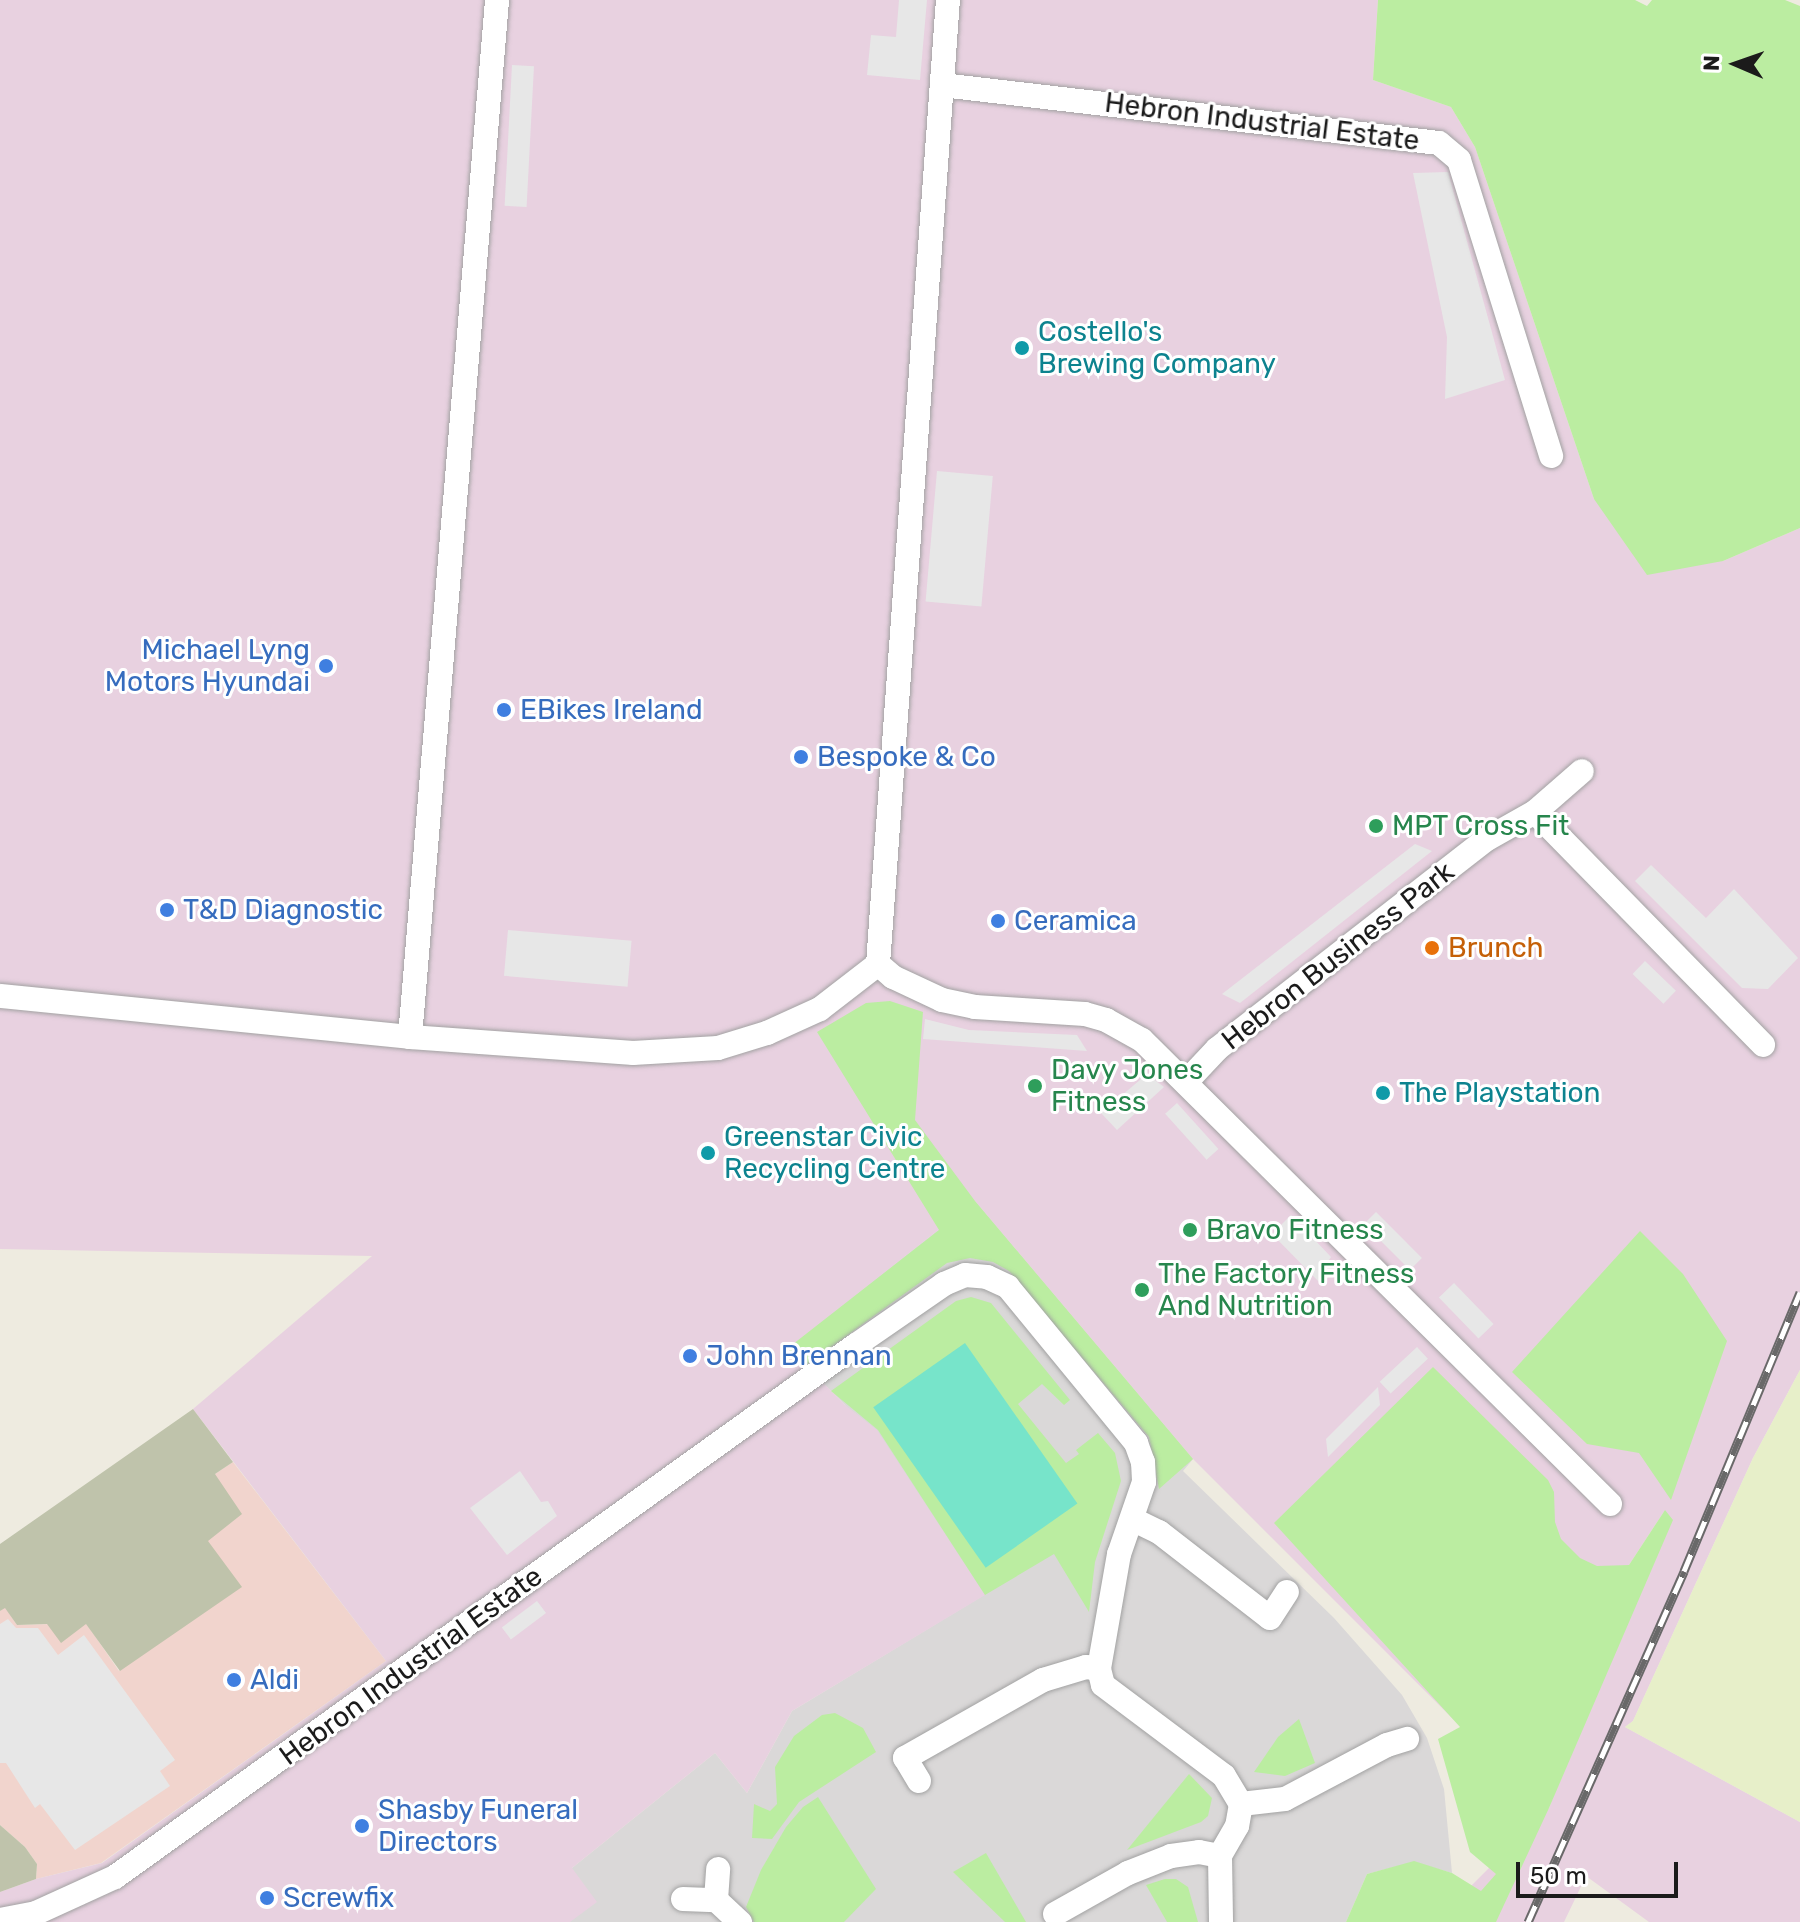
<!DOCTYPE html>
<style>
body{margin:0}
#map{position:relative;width:1800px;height:1922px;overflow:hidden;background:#eeebe0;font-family:Rubik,sans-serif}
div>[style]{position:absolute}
.residential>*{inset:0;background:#dad8d8}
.commercial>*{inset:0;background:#f1d4cd}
.industrial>*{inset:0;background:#e8d1e0}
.construction>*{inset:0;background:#bfc3ab}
.farmland>*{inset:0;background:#e7efc9}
.grass>*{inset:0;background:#bbeda1}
.pitch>*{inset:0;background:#77e4ca;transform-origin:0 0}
.parking>*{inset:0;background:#e7e7e7;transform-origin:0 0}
.roads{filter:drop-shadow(0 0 2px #a2a2a2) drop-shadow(0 0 2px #a2a2a2)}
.street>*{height:24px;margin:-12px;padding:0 12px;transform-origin:12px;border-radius:12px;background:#fff}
.rail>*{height:9px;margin-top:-4.5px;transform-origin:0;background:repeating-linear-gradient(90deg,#fff 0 18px,#696969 0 36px);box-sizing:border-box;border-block:2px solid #696969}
.dots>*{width:22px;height:22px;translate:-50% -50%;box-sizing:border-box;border:4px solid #fff;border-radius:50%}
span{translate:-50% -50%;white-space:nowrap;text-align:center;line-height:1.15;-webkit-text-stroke:6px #fff;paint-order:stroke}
.street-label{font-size:28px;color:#1b1b1b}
.culture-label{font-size:28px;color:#0d838f}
.left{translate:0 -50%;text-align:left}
.shop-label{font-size:28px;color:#366cbe}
.right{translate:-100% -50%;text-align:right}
.leisure-label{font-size:28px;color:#27864d}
.food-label{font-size:28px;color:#c56008}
.north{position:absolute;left:1696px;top:24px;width:80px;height:80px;-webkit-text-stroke:6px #fff;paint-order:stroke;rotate:272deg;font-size:22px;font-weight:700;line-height:32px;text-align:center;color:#1b1b1b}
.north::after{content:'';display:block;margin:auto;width:28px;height:36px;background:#1b1b1b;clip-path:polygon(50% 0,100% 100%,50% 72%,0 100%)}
.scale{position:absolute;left:1516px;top:1862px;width:162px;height:36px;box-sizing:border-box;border:4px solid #1b1b1b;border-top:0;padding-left:10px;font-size:24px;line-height:28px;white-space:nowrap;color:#1b1b1b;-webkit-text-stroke:6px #fff;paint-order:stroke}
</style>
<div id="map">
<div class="residential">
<i style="clip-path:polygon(975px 1201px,1193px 1459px,1183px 1471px,1334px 1618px,1402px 1695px,1427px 1738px,1444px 1789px,1452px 1873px,1414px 1862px,1367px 1874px,1346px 1922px,570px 1922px,572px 1868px,715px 1753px,747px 1793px,792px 1711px,984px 1595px,845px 1405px,788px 1348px)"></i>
</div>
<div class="commercial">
<i style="clip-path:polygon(233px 1462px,386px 1661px,101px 1863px,36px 1879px,37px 1864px,25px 1847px,0 1825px,0 1611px,5px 1607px,17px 1625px,86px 1623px,119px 1671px,208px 1540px,215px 1474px)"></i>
</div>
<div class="industrial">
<i style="clip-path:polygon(0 0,1378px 0,1373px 80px,1451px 107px,1475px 147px,1594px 499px,1723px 561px,1800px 528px,1800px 1370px,1753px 1458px,1633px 1721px,1625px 1727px,1800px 1822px,1800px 1922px,1649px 1922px,1586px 1876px,1564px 1922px,1441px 1922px,1467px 1890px,1549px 1808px,1665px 1510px,1629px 1565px,1461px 1727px,1193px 1459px,975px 1201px,789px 1348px,845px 1405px,877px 1430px,985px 1595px,792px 1711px,747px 1793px,715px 1753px,572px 1868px,597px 1902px,570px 1922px,0 1922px,0 1892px,36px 1879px,102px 1863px,386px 1661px,193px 1409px,372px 1256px,0 1249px)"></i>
</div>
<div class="construction">
<i style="clip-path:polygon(193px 1409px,233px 1462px,215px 1474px,242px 1514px,208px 1541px,242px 1587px,120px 1671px,86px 1624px,61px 1643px,47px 1624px,17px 1625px,5px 1608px,0 1611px,0 1544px)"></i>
<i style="clip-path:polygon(0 1825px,25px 1847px,37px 1864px,36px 1879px,0 1892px)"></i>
</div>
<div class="farmland">
<i style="clip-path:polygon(1800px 1370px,1800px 1822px,1625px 1727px,1633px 1721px,1753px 1458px)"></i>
</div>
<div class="grass">
<i style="clip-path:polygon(1378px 0,1635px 0,1647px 6px,1652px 0,1785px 0,1800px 6px,1800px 528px,1723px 561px,1647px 575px,1594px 499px,1475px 147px,1451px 107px,1373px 80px)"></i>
<i style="clip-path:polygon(890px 1001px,923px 1012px,915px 1120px,975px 1201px,1193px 1459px,1159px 1489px,1149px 1437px,1009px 1271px,993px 1262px,970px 1258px,947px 1263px,805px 1366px,788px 1348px,939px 1230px,817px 1032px,866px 1003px)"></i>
<i style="clip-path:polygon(1640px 1231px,1683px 1274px,1727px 1341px,1671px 1500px,1639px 1453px,1587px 1444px,1512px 1372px)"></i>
<i style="clip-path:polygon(971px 1297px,991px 1303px,1070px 1400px,1064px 1405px,1042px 1384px,1018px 1404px,1066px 1463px,1079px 1454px,1076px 1450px,1098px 1433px,1115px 1453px,1121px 1481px,1095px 1562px,1089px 1612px,1054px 1554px,985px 1595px,878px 1430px,831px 1391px,956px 1301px)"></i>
<i style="clip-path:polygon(1433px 1367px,1548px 1480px,1554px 1492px,1555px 1522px,1561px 1539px,1580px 1558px,1597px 1566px,1629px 1565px,1665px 1510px,1673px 1520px,1549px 1808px,1496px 1922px,1346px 1922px,1367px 1874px,1414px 1861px,1452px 1873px,1481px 1891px,1496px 1874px,1470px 1852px,1438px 1739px,1460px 1727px,1274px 1523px)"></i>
<i style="clip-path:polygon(835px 1713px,863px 1728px,876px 1752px,799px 1802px,772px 1839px,752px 1838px,754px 1804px,770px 1811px,777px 1804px,775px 1767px,794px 1736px,822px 1715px)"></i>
<i style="clip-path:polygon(1299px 1719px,1315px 1763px,1285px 1776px,1254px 1772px,1278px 1737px)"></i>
<i style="clip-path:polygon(1189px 1774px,1212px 1798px,1208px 1816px,1201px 1822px,1127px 1850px)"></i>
<i style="clip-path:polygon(818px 1797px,876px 1889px,844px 1922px,754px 1922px,746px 1907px,761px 1870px,786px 1827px,803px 1807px)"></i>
<i style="clip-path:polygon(986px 1853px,1026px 1922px,1005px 1922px,953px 1872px)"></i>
<i style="clip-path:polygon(1165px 1879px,1176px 1879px,1188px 1887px,1198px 1922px,1167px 1922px,1146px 1885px)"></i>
</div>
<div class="pitch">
<i style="left:965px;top:1343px;width:196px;height:112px;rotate:55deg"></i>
</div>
<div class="parking">
<i style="clip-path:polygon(899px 0,927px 0,920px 80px,867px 75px,871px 35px,896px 37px)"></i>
<i style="left:512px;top:65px;width:22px;height:141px;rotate:3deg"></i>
<i style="clip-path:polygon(1448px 172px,1505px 380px,1445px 399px,1447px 337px,1413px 173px)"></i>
<i style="left:937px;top:471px;width:56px;height:131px;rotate:5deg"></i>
<i style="clip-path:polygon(1415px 844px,1432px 851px,1240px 1003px,1222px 994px)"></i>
<i style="clip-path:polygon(1651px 865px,1706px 918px,1734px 889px,1798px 958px,1768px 989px,1742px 988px,1635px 881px)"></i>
<i style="left:508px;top:930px;width:124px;height:46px;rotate:5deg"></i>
<i style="left:1645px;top:961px;width:43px;height:18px;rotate:44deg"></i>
<i style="clip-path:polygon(925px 1019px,969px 1030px,1077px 1035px,1087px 1051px,923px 1039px)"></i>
<i style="clip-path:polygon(1147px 1074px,1164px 1087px,1117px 1130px,1101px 1113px)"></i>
<i style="left:1177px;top:1103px;width:62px;height:16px;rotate:48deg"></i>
<i style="left:1376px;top:1212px;width:65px;height:17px;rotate:45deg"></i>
<i style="clip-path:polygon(1291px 1215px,1331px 1257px,1329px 1260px,1337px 1269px,1321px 1284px,1272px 1234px)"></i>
<i style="left:1454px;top:1283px;width:57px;height:21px;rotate:46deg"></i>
<i style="left:1417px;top:1347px;width:16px;height:51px;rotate:47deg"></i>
<i style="clip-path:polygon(1378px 1387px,1380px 1405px,1328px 1457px,1326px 1439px)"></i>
<i style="clip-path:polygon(520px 1471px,541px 1502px,548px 1501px,557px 1516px,507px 1555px,470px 1508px)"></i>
<i style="left:537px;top:1601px;width:15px;height:44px;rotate:53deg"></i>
<i style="clip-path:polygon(8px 1619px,16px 1628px,38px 1628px,58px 1655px,84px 1635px,175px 1760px,160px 1771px,170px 1786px,75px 1850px,40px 1804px,35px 1808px,6px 1763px,0 1763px,0 1624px)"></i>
</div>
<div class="roads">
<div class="street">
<i style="left:942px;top:85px;width:500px;rotate:6.66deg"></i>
<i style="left:1439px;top:143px;width:26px;rotate:40deg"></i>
<i style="left:1459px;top:160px;width:310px;rotate:72.7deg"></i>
<i style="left:1535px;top:812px;width:62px;rotate:-41.1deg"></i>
<i style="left:878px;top:964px;width:20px;rotate:41deg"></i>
<i style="left:893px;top:977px;width:54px;rotate:25.1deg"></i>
<i style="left:942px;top:1000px;width:34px;rotate:12deg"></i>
<i style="left:975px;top:1007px;width:110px;rotate:3.6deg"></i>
<i style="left:1085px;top:1014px;width:22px;rotate:16deg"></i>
<i style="left:1106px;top:1020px;width:41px;rotate:29.1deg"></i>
<i style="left:1142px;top:1040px;width:659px;rotate:44.75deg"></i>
<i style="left:0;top:996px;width:412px;rotate:5.7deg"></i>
<i style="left:410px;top:1037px;width:224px;rotate:4.1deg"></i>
<i style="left:633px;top:1053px;width:85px;rotate:-3.4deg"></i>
<i style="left:718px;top:1048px;width:51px;rotate:-17deg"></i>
<i style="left:767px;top:1033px;width:58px;rotate:-24.4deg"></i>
<i style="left:820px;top:1009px;width:73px;rotate:-37.8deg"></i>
<i style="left:878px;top:964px;width:967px;rotate:-85.85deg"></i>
<i style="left:410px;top:1037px;width:1041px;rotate:-85.2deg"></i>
<i style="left:1187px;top:1081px;width:44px;rotate:-46.8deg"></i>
<i style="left:1217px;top:1049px;width:342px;rotate:-37.9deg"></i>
<i style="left:1487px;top:839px;width:55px;rotate:-29.4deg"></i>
<i style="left:1535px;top:812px;width:326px;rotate:45.6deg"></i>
<i style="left:1134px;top:1520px;width:28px;rotate:26deg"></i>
<i style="left:1159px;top:1532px;width:140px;rotate:37.8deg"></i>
<i style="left:1270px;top:1618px;width:31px;rotate:-57deg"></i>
<i style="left:919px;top:1781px;width:27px;rotate:-121deg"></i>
<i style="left:905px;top:1758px;width:159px;rotate:-29.5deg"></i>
<i style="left:1043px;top:1680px;width:45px;rotate:-16.8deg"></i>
<i style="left:1086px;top:1667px;width:13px;rotate:9deg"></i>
<i style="left:1241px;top:1804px;width:44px;rotate:-6.5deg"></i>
<i style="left:1285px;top:1799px;width:115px;rotate:-27.9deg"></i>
<i style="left:1387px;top:1745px;width:21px;rotate:-17deg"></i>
<i style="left:683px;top:1899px;width:33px;rotate:2deg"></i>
<i style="left:716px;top:1900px;width:33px;rotate:43deg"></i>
<i style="left:716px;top:1900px;width:31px;rotate:-86deg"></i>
<i style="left:1055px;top:1914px;width:84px;rotate:-29.3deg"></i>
<i style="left:1128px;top:1873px;width:46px;rotate:-21.6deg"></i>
<i style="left:1171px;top:1856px;width:28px;rotate:-8deg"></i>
<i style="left:1199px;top:1852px;width:21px;rotate:11deg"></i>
<i style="left:0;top:1920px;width:37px;rotate:-11deg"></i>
<i style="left:36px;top:1913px;width:87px;rotate:-24.5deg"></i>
<i style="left:115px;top:1877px;width:912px;rotate:-35.68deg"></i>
<i style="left:856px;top:1345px;width:107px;rotate:-34.7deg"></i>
<i style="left:944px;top:1284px;width:23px;rotate:-23deg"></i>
<i style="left:965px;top:1275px;width:22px;rotate:5deg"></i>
<i style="left:987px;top:1277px;width:23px;rotate:25deg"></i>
<i style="left:1008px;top:1287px;width:202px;rotate:50.6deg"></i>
<i style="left:1136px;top:1443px;width:20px;rotate:70deg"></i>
<i style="left:1143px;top:1462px;width:20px;rotate:87deg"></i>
<i style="left:1144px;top:1482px;width:76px;rotate:109.1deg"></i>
<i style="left:1119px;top:1554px;width:117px;rotate:99.9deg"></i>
<i style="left:1099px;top:1669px;width:16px;rotate:76deg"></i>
<i style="left:1103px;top:1685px;width:151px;rotate:36.9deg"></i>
<i style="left:1224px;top:1776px;width:33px;rotate:59deg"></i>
<i style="left:1241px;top:1804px;width:22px;rotate:100deg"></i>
<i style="left:1237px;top:1826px;width:34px;rotate:120deg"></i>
<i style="left:1220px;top:1856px;width:66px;rotate:89.1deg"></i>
</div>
</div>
<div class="rail">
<i style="left:1528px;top:1922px;width:384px;rotate:-66deg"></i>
<i style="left:1684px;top:1571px;width:302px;rotate:-67.4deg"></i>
</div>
<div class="dots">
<i style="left:1022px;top:348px;background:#0f9aa8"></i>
<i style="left:326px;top:666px;background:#3f7fe0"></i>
<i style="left:504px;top:710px;background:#3f7fe0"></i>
<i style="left:801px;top:757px;background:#3f7fe0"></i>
<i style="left:1376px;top:826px;background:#2e9e5b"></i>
<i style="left:167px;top:910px;background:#3f7fe0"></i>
<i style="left:998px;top:921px;background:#3f7fe0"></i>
<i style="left:1432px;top:948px;background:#e8710a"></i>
<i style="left:1035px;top:1086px;background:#2e9e5b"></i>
<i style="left:1383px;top:1093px;background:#0f9aa8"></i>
<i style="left:708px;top:1153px;background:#0f9aa8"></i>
<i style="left:1190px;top:1230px;background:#2e9e5b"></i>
<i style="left:1142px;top:1290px;background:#2e9e5b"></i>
<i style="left:690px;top:1356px;background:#3f7fe0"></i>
<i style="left:234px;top:1680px;background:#3f7fe0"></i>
<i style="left:362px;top:1826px;background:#3f7fe0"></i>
<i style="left:267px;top:1898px;background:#3f7fe0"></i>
</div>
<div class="street-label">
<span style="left:1262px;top:122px;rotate:7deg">Hebron Industrial Estate</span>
<span style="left:1338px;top:956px;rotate:-38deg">Hebron Business Park</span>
<span style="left:411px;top:1666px;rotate:-36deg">Hebron Industrial Estate</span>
</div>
<div class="culture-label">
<span class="left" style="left:1038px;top:348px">Costello's<br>Brewing Company</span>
<span class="left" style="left:1399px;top:1093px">The Playstation</span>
<span class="left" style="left:724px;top:1153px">Greenstar Civic<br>Recycling Centre</span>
</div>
<div class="shop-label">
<span class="right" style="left:310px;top:666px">Michael Lyng<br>Motors Hyundai</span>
<span class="left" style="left:520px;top:710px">EBikes Ireland</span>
<span class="left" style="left:817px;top:757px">Bespoke &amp; Co</span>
<span class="left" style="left:183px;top:910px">T&amp;D Diagnostic</span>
<span class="left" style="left:1014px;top:921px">Ceramica</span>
<span class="left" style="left:706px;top:1356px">John Brennan</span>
<span class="left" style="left:250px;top:1680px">Aldi</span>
<span class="left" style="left:378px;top:1826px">Shasby Funeral<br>Directors</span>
<span class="left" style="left:283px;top:1898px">Screwfix</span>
</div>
<div class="leisure-label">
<span class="left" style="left:1392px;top:826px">MPT Cross Fit</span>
<span class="left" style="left:1051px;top:1086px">Davy Jones<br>Fitness</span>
<span class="left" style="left:1206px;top:1230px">Bravo Fitness</span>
<span class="left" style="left:1158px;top:1290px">The Factory Fitness<br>And Nutrition</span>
</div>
<div class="food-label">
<span class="left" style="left:1448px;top:948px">Brunch</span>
</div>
<div class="north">N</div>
<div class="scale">50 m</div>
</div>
